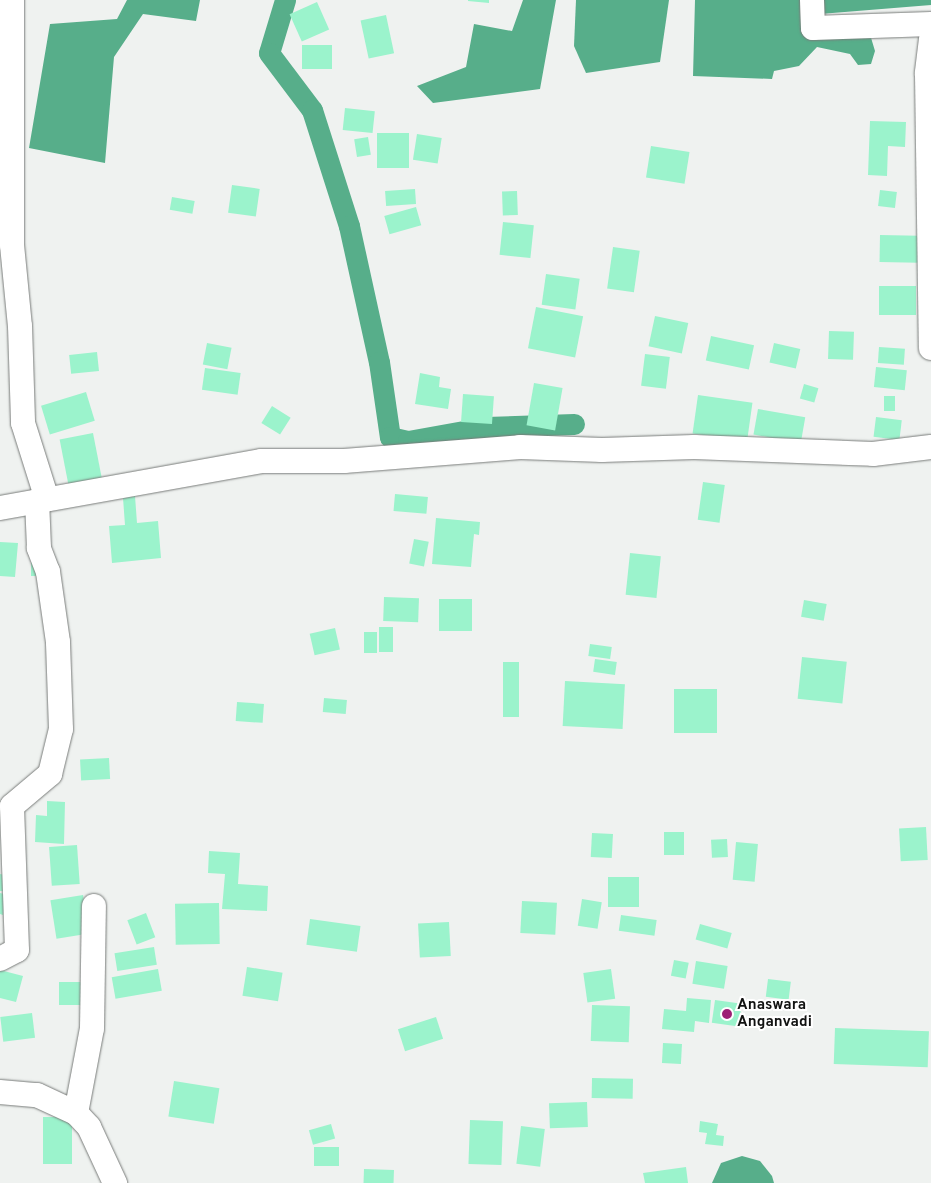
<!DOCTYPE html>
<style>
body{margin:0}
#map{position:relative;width:931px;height:1183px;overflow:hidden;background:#eff2f0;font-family:Overpass,sans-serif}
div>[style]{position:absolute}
.water>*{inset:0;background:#57ae8a}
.canal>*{height:21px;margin:-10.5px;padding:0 10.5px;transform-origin:10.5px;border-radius:10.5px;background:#57ae8a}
.building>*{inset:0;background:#9bf3cc;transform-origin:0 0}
.roads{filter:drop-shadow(0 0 1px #797c7a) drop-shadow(0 0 1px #797c7a)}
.minor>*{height:24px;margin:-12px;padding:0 12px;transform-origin:12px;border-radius:12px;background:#fff}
.dots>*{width:14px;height:14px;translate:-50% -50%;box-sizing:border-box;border:2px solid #fff;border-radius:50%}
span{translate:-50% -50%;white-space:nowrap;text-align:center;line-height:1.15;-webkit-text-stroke:4px #fff;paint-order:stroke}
.poi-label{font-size:15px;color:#111211;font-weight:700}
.left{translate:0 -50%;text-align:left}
</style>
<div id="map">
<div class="water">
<i style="clip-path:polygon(127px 0,200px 0,196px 21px,143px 14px,114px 57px,105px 163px,29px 148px,50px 24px,117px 19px)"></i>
<i style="clip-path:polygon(523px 0,556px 0,540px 89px,433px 103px,417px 86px,466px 67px,474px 24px,512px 31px)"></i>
<i style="clip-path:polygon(576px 0,669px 0,660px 62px,586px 73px,574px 46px)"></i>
<i style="clip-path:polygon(695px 0,800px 0,801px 23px,808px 33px,869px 31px,875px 51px,871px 64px,858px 65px,850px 54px,817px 47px,799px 66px,774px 71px,772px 79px,693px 76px)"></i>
<i style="clip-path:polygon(820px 0,931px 0,931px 5px,820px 14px)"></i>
<i style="clip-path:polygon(742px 1156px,760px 1161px,772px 1176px,774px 1183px,712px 1183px,721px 1163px)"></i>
</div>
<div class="canal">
<i style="left:285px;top:0;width:55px;rotate:106.8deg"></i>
<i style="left:269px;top:53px;width:71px;rotate:53deg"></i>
<i style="left:312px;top:110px;width:122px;rotate:72.3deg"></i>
<i style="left:349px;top:226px;width:139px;rotate:77.6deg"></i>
<i style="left:379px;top:362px;width:76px;rotate:81.7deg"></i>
<i style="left:390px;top:437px;width:18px;rotate:13deg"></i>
<i style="left:408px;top:441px;width:79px;rotate:-10.2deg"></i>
<i style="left:486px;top:427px;width:88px;rotate:-2deg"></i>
</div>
<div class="building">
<i style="clip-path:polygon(468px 0,489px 0,489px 3px,468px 1px)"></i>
<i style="left:317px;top:2px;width:30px;height:30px;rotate:66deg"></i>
<i style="left:386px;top:15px;width:39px;height:26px;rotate:78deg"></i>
<i style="left:302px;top:45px;width:30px;height:24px"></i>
<i style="left:345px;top:108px;width:30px;height:22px;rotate:6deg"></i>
<i style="clip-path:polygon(870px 121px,906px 122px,905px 147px,888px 146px,887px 176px,868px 175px)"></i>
<i style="left:409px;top:133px;width:35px;height:32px;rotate:90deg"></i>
<i style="left:417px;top:134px;width:25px;height:26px;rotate:9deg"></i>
<i style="left:368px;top:137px;width:18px;height:14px;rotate:81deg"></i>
<i style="left:651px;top:146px;width:39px;height:32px;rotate:9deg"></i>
<i style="left:232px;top:185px;width:28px;height:28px;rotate:8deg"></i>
<i style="left:415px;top:189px;width:15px;height:30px;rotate:86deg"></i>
<i style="left:880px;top:190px;width:17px;height:16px;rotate:7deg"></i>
<i style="left:517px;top:191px;width:24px;height:15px;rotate:88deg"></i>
<i style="left:172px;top:197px;width:23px;height:13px;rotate:10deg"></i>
<i style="left:416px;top:207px;width:19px;height:33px;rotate:74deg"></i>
<i style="left:503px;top:222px;width:31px;height:33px;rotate:6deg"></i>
<i style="left:880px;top:235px;width:39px;height:27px;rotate:1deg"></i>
<i style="left:613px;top:247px;width:27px;height:42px;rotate:8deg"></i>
<i style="left:546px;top:274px;width:34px;height:31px;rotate:8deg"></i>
<i style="left:879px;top:286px;width:37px;height:29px"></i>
<i style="left:536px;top:307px;width:48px;height:42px;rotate:11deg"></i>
<i style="left:655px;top:316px;width:34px;height:31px;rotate:12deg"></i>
<i style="left:829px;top:331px;width:25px;height:28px;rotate:2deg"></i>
<i style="left:711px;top:336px;width:44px;height:25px;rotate:12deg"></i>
<i style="left:207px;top:343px;width:25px;height:22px;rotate:11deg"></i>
<i style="left:774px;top:343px;width:27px;height:20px;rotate:13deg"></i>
<i style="left:879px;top:347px;width:26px;height:16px;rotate:4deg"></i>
<i style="left:97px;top:352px;width:19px;height:28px;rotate:84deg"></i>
<i style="left:645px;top:354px;width:25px;height:32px;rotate:7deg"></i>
<i style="left:876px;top:367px;width:31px;height:20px;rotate:6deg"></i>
<i style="left:205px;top:368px;width:36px;height:22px;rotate:8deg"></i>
<i style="clip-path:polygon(420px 373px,440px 377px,439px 387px,451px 389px,448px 409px,415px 404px)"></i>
<i style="left:534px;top:383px;width:29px;height:43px;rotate:10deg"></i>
<i style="left:804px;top:384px;width:15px;height:15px;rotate:16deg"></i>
<i style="left:86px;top:392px;width:30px;height:47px;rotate:73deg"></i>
<i style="left:463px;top:394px;width:31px;height:28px;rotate:4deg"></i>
<i style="left:698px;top:395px;width:55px;height:39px;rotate:8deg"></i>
<i style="left:884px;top:396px;width:11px;height:15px"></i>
<i style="left:272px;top:406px;width:22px;height:20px;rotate:32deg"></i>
<i style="left:758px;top:409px;width:48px;height:26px;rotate:10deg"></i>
<i style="left:876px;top:417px;width:26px;height:20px;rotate:7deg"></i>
<i style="left:93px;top:433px;width:49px;height:34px;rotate:79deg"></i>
<i style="left:703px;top:482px;width:22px;height:38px;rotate:8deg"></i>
<i style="left:395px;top:494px;width:33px;height:17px;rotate:5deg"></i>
<i style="clip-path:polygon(135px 496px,137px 523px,158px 521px,161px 558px,112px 563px,109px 526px,125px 525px,123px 498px)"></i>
<i style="clip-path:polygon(436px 518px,480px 522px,479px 535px,474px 534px,471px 567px,432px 564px)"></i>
<i style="left:414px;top:539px;width:15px;height:25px;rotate:11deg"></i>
<i style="clip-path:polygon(0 542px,18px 543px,15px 577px,0 576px)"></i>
<i style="left:630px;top:553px;width:31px;height:42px;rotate:6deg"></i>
<i style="left:31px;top:562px;width:14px;height:14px"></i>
<i style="left:384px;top:597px;width:35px;height:24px;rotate:2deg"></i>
<i style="left:439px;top:599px;width:33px;height:32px"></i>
<i style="left:804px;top:600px;width:23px;height:17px;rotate:10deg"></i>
<i style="left:379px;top:627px;width:14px;height:25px"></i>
<i style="left:335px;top:628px;width:22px;height:26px;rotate:77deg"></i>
<i style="left:364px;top:632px;width:13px;height:21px"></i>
<i style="left:590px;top:644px;width:22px;height:12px;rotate:8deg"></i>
<i style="left:802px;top:657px;width:45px;height:42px;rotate:6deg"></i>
<i style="left:595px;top:659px;width:22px;height:13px;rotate:8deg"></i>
<i style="left:503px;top:662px;width:16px;height:55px"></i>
<i style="left:565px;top:681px;width:60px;height:45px;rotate:3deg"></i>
<i style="left:674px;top:689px;width:43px;height:44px"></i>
<i style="left:324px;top:698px;width:23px;height:14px;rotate:5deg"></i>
<i style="left:237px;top:702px;width:27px;height:19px;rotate:4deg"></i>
<i style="left:109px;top:758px;width:21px;height:29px;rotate:87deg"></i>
<i style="clip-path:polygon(47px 801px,65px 802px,64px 844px,35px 842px,36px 815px,47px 816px)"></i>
<i style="left:926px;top:827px;width:33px;height:27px;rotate:87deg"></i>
<i style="left:664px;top:832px;width:20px;height:23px"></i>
<i style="left:592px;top:833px;width:21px;height:24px;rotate:3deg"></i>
<i style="left:727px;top:839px;width:18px;height:16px;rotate:87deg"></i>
<i style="left:736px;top:842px;width:22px;height:38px;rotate:5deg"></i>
<i style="left:77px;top:845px;width:39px;height:28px;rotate:86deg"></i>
<i style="clip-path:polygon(209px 851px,240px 853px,238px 884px,268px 886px,267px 911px,222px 909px,225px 874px,208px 873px)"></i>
<i style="clip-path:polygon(0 874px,7px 875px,4px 891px,0 891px)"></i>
<i style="left:608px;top:877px;width:31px;height:30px"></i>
<i style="clip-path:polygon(0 893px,8px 895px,3px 915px,0 914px)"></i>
<i style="left:83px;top:895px;width:39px;height:33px;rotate:81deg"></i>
<i style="left:582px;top:899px;width:20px;height:27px;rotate:9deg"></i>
<i style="left:522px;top:901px;width:35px;height:32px;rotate:3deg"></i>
<i style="left:219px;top:903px;width:41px;height:44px;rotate:89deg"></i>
<i style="left:146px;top:913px;width:26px;height:20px;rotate:69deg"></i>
<i style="left:621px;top:915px;width:36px;height:16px;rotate:8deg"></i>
<i style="left:310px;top:919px;width:51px;height:26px;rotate:8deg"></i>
<i style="left:449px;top:922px;width:34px;height:31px;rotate:87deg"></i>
<i style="left:700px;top:924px;width:33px;height:16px;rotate:16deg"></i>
<i style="left:154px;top:947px;width:18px;height:40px;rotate:81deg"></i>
<i style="left:674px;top:960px;width:15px;height:16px;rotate:11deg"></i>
<i style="left:696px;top:961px;width:32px;height:23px;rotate:9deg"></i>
<i style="left:247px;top:967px;width:36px;height:29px;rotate:9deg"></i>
<i style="left:158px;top:969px;width:22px;height:47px;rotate:80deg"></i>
<i style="left:611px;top:969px;width:30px;height:28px;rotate:82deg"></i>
<i style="clip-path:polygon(0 970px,23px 976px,16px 1002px,0 998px)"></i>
<i style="left:768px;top:979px;width:23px;height:18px;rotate:7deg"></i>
<i style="left:59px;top:982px;width:32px;height:23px"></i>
<i style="clip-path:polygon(687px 998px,711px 1000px,709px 1023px,695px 1021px,694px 1032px,662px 1029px,664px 1009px,686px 1011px)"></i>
<i style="left:715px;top:1000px;width:27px;height:23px;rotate:8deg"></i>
<i style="left:592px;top:1005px;width:38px;height:36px;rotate:2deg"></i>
<i style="left:32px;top:1013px;width:25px;height:32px;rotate:83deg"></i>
<i style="left:436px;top:1017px;width:23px;height:40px;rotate:72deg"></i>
<i style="left:835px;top:1028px;width:94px;height:36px;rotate:2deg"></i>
<i style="left:663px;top:1043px;width:19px;height:20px;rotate:3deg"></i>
<i style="left:592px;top:1078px;width:41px;height:20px;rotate:1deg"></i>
<i style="left:174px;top:1081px;width:46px;height:36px;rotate:9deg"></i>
<i style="left:587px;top:1102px;width:25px;height:38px;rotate:88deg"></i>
<i style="left:43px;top:1117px;width:29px;height:47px"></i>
<i style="left:470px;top:1120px;width:33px;height:44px;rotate:2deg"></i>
<i style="clip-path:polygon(700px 1121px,718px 1124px,716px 1135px,724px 1136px,723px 1146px,705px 1144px,707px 1133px,699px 1132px)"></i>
<i style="left:331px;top:1124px;width:15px;height:23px;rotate:74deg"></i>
<i style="left:521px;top:1126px;width:24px;height:38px;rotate:7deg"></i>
<i style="left:314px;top:1147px;width:25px;height:19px"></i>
<i style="clip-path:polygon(686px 1167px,688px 1183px,645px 1183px,643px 1173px)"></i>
<i style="left:364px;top:1169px;width:30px;height:14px;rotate:2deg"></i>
</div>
<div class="roads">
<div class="minor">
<i style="left:12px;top:0;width:245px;rotate:90deg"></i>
<i style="left:12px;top:245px;width:81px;rotate:84.4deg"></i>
<i style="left:20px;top:326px;width:97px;rotate:88.2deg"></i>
<i style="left:23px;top:423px;width:80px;rotate:72.5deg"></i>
<i style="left:812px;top:0;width:28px;rotate:88deg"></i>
<i style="left:813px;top:28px;width:118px;rotate:-1.9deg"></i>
<i style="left:931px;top:39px;width:35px;rotate:97deg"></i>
<i style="left:927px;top:74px;width:274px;rotate:89.2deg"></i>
<i style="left:0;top:508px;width:265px;rotate:-10.2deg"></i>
<i style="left:261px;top:461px;width:83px"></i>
<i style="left:344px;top:461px;width:177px;rotate:-4.5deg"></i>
<i style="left:520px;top:447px;width:82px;rotate:2.1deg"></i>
<i style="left:602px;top:450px;width:92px;rotate:-1.9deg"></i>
<i style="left:694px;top:447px;width:179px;rotate:2.2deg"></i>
<i style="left:873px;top:454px;width:58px;rotate:-6.9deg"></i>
<i style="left:0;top:959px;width:19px;rotate:-28deg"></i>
<i style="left:17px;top:950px;width:144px;rotate:-92deg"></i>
<i style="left:12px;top:806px;width:50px;rotate:-40.1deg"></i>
<i style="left:50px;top:774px;width:46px;rotate:-76.3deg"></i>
<i style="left:61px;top:729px;width:87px;rotate:-92deg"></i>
<i style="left:58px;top:642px;width:71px;rotate:-98.1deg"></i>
<i style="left:48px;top:572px;width:26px;rotate:-111deg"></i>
<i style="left:39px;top:548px;width:47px;rotate:-92.4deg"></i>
<i style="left:0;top:1092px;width:37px;rotate:5deg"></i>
<i style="left:37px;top:1095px;width:43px;rotate:24.8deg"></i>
<i style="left:76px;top:1113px;width:19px;rotate:47deg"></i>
<i style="left:89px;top:1127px;width:62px;rotate:65.1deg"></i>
<i style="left:76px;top:1113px;width:86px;rotate:-79.3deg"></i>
<i style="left:92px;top:1028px;width:122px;rotate:-89.1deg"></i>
</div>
</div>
<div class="dots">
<i style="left:727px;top:1014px;background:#9d2075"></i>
</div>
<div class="poi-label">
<span class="left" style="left:737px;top:1014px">Anaswara<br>Anganvadi</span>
</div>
</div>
